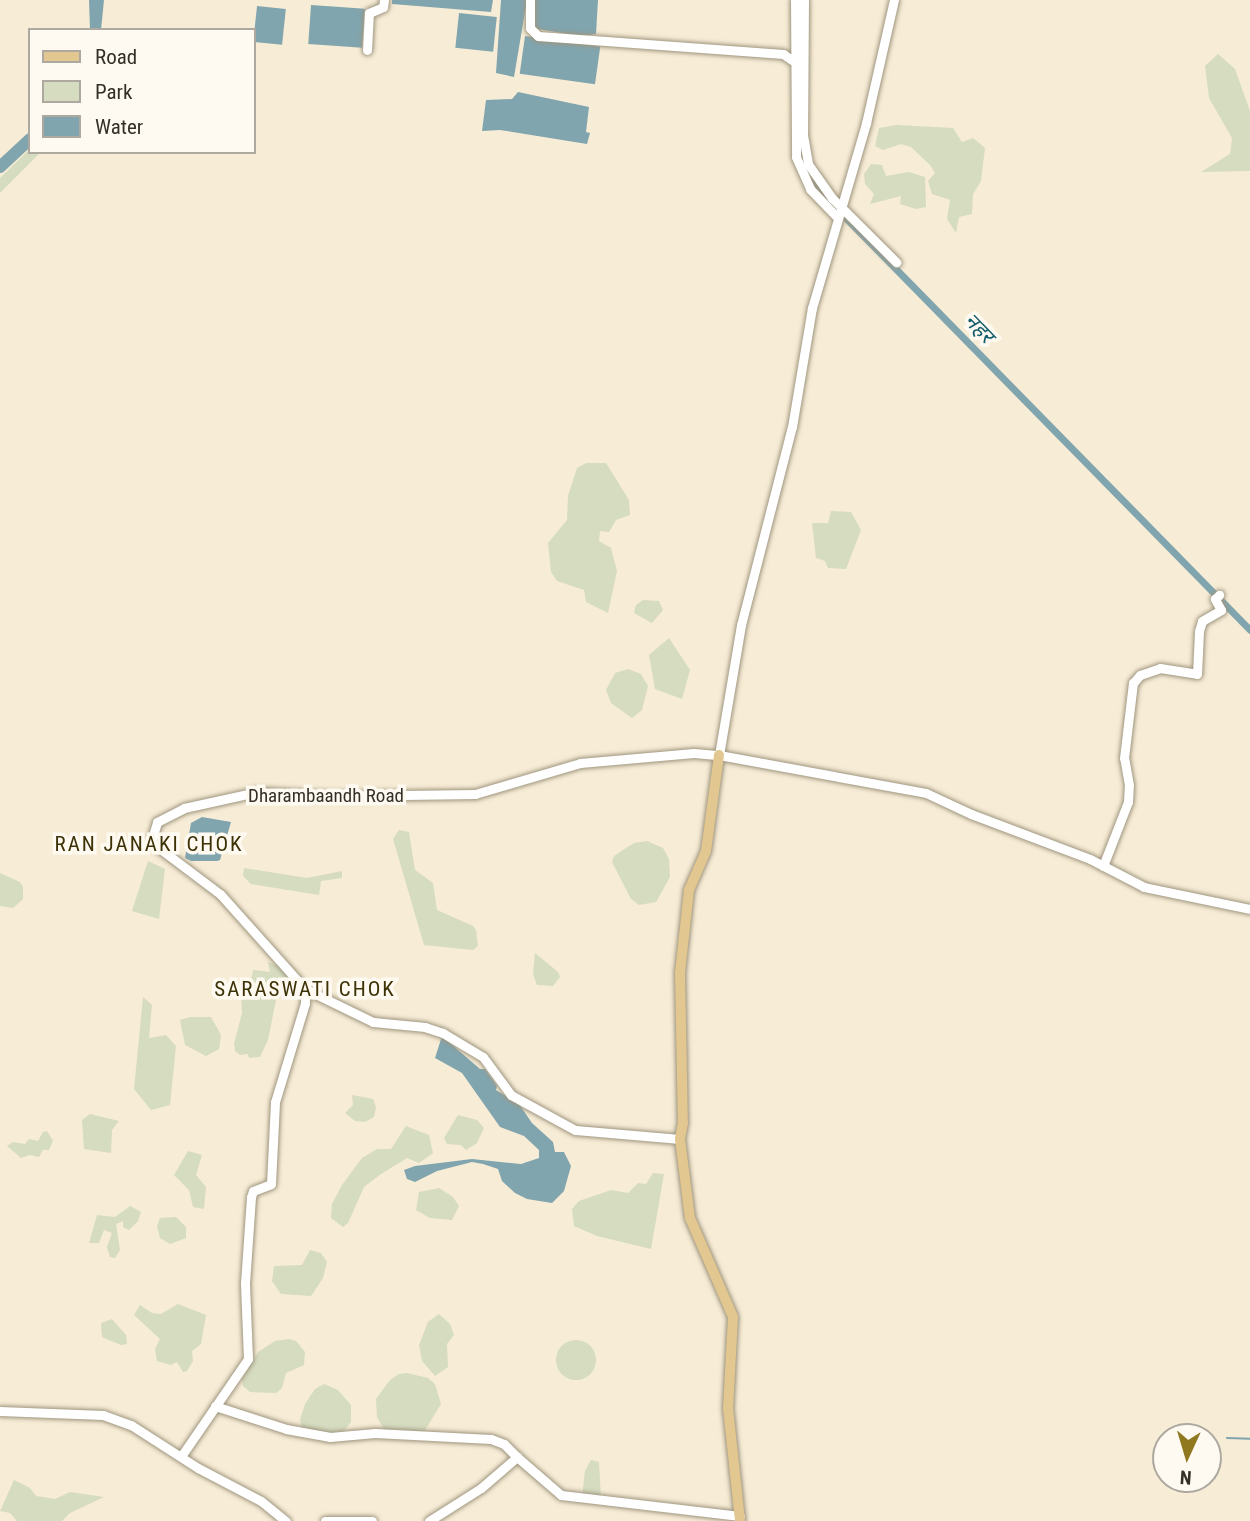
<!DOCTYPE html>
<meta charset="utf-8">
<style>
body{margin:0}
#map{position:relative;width:1250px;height:1521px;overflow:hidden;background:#f7ecd5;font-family:"Roboto Condensed","Noto Sans Devanagari",sans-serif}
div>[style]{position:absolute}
.green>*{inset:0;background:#d5dcbf}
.round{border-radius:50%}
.water>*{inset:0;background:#81a5ae;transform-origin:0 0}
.stream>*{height:2px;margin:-1px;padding:0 1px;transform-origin:1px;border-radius:1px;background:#81a5ae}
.canal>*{height:7px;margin:-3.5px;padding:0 3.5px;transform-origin:3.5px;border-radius:3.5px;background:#81a5ae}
.river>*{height:12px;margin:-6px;padding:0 6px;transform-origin:6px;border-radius:6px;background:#81a5ae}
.roads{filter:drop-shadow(0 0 2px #9f9680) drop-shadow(0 0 2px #9f9680)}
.minor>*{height:9px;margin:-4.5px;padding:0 4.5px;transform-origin:4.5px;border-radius:4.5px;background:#fff}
.major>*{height:10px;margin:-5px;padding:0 5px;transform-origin:5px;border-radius:5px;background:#e2c790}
span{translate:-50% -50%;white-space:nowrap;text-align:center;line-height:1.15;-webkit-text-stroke:7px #fefaf1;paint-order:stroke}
.street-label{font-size:19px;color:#343027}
.water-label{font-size:21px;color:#135d6c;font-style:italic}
.neighbourhood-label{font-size:21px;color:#3d3106;letter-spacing:2px}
.legend{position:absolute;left:28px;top:28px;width:228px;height:126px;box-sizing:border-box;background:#fefaf1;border:2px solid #ada9a0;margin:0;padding:9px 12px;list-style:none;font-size:21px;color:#343027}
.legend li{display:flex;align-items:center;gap:14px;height:35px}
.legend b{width:35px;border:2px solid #ada9a0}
.north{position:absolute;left:1152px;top:1423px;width:70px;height:70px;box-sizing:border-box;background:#fefaf1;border:2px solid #ada9a0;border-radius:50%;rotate:184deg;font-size:19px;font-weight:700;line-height:28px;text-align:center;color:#343027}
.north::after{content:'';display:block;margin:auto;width:24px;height:32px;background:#90781e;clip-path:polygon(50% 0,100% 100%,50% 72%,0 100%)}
</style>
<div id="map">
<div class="green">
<i style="clip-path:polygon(1218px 54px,1235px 69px,1250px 111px,1250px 171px,1201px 172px,1230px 154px,1232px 138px,1209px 98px,1205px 66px)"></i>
<i style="clip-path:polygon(896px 125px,953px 128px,962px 142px,973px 138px,985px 148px,981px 181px,973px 194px,972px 214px,959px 217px,956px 233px,947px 219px,950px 200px,932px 194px,928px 181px,935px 173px,930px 165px,911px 147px,901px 144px,883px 150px,875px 146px,879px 128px)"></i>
<i style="clip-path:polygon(30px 149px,30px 152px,41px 152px,0 193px,0 178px)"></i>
<i style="clip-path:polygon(871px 164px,882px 165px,886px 176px,909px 172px,925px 177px,926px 207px,916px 209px,900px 204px,901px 196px,870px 204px,874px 194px,865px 184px,864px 174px)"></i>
<i style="clip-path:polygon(586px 463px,606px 463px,629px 500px,630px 515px,616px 520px,609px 532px,600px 531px,599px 541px,611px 548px,617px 571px,608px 613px,586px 602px,584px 590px,557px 581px,551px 572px,548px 543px,567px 520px,568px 496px,577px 468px)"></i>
<i style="clip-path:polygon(831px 511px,851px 512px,861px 530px,846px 569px,828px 568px,825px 561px,816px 558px,812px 523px,828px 523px)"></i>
<i style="clip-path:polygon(643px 600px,659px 601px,663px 610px,652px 623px,634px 613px,636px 605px)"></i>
<i style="clip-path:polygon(669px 638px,690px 670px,682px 699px,655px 689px,649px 655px)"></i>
<i style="clip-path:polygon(628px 669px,641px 674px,648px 686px,642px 710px,632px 718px,611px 703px,606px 690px,615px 673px)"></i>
<i style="clip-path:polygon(399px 830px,409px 832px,415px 870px,433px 883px,437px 910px,473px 926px,476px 930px,478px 946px,473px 950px,424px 945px,393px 839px)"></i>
<i style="clip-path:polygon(647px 841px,663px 848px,669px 859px,670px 877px,656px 902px,639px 905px,631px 899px,612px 862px,614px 856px,634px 843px)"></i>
<i style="clip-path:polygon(148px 861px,165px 869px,159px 919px,132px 911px)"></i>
<i style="clip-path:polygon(244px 868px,307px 878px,342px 871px,342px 878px,321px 881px,319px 895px,251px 884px,243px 876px)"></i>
<i style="clip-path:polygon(0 873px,20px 882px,23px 887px,23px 899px,13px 908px,0 906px)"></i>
<i style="clip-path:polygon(535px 953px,558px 972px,560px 977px,553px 986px,537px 985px,533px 974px)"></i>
<i style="clip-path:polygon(268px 962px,281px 967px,293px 979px,286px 990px,277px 995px,268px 1040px,260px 1057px,249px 1058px,248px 1054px,240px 1055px,235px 1051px,234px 1044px,242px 1013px,241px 994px,250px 987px,253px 970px,270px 972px)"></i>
<i style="clip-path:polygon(143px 997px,152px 1005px,149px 1038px,166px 1035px,176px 1046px,170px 1105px,151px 1110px,134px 1089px)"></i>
<i style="clip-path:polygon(190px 1017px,211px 1017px,221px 1035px,219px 1049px,206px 1056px,185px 1045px,180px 1020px)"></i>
<i style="clip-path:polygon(352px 1095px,373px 1099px,376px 1107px,374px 1117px,365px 1122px,355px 1121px,345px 1113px,353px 1105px)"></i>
<i style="clip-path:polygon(90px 1114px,119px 1121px,112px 1130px,111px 1153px,84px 1149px,82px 1120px)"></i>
<i style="clip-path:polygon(458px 1115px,477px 1120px,484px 1128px,477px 1143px,466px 1150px,461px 1145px,447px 1144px,444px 1138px)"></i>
<i style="clip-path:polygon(406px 1126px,429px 1135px,433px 1153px,419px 1163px,407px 1158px,381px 1174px,364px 1187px,348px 1223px,343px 1227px,331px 1218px,332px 1204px,342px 1185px,362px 1158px,377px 1149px,391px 1149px)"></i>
<i style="clip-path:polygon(47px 1131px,53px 1141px,49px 1150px,43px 1150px,39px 1157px,30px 1155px,21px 1158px,7px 1146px,13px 1142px,25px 1144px,29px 1139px,38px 1141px,43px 1132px)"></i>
<i style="clip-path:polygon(188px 1151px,202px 1155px,196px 1175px,206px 1187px,204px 1209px,193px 1207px,189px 1190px,174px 1175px)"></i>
<i style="clip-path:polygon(653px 1173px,664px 1174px,651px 1249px,597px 1236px,574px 1226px,572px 1209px,579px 1201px,611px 1190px,628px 1193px,638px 1183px,646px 1184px)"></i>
<i style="clip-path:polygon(439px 1188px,453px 1197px,459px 1206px,452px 1220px,430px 1218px,416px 1210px,419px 1192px)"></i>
<i style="clip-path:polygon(130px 1206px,141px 1212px,138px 1221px,129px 1230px,123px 1227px,123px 1221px,116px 1224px,120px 1250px,115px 1258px,110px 1257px,107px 1247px,112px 1233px,104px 1230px,99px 1243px,89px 1243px,97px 1215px,115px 1217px)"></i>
<i style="clip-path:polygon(176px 1217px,186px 1227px,186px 1238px,170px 1244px,160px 1238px,157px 1226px,160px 1218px)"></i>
<i style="clip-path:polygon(310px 1250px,321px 1253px,327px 1262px,323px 1278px,311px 1296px,281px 1294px,272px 1281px,274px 1266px,302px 1265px)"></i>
<i style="clip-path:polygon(178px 1304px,206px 1315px,201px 1344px,192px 1351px,193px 1361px,187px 1371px,183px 1372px,177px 1362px,171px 1365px,157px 1361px,155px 1349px,160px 1339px,134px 1315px,140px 1305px,152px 1313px,161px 1314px)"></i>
<i style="clip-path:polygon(439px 1314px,450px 1324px,454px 1335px,447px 1344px,448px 1367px,435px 1376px,422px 1361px,419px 1345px,428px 1322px)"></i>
<i style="clip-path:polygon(112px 1319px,126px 1335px,127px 1344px,121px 1345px,102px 1337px,101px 1323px)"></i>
<i style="clip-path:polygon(289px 1339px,296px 1341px,305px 1352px,304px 1365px,286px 1373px,282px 1388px,276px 1393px,250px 1392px,243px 1386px,242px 1379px,258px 1352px,275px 1341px)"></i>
<i class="round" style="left:556px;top:1340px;width:40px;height:40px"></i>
<i style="clip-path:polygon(407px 1373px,428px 1378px,435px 1384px,441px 1404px,424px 1432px,385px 1431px,377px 1417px,376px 1399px,390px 1380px,399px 1374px)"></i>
<i style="clip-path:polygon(324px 1384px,338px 1390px,351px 1405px,351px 1422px,343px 1432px,334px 1434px,302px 1428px,300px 1420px,305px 1404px,315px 1389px)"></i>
<i style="clip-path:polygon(591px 1460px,599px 1462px,601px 1498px,582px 1497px,585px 1471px)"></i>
<i style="clip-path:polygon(14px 1480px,30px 1488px,36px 1496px,55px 1499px,70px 1492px,104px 1497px,70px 1513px,62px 1521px,17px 1521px,10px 1513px,0 1511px)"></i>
</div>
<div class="water">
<i style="clip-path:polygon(89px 0,104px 0,101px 30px,90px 30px)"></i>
<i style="clip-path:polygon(392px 0,493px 0,491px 12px,392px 4px)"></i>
<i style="clip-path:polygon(501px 0,527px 0,514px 77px,496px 73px)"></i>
<i style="clip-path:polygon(533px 0,598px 0,596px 34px,581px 36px,537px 29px,533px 24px)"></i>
<i style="left:311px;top:5px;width:54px;height:39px;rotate:4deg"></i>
<i style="left:257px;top:6px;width:29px;height:36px;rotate:6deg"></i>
<i style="left:459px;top:13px;width:38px;height:35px;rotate:6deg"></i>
<i style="left:525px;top:36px;width:76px;height:38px;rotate:8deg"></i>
<i style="clip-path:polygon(518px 92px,589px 107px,586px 132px,590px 133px,587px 144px,500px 130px,482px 131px,486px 100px,512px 99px)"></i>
<i style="clip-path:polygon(202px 817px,231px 822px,220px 860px,217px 861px,191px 861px,185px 858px,191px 823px)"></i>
<i style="clip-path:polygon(442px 1036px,480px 1069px,485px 1069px,497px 1086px,496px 1090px,519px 1104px,532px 1123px,553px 1142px,555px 1152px,564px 1152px,571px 1166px,564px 1191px,552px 1203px,527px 1199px,515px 1193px,502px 1181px,498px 1169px,483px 1164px,472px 1162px,437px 1171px,415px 1182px,407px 1179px,404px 1170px,415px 1166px,472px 1159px,521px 1164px,539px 1158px,539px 1150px,524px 1136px,500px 1127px,462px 1073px,435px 1058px)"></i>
</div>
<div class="stream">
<i style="left:1227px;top:1438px;width:23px;rotate:2deg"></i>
</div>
<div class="canal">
<i style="left:806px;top:170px;width:41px;rotate:52deg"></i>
<i style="left:841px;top:213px;width:584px;rotate:45.55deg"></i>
</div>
<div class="river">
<i style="left:0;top:167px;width:41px;rotate:-43deg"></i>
</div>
<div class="roads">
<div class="minor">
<i style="left:530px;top:0;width:28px;rotate:90deg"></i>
<i style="left:530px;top:28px;width:11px;rotate:45deg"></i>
<i style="left:538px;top:36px;width:246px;rotate:4.2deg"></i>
<i style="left:783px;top:54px;width:14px;rotate:34deg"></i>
<i style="left:795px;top:0;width:157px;rotate:89.6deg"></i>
<i style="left:796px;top:157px;width:35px;rotate:66deg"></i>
<i style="left:810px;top:189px;width:37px;rotate:46deg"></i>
<i style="left:804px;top:0;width:135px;rotate:90.4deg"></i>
<i style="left:803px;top:135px;width:29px;rotate:80deg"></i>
<i style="left:808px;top:164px;width:42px;rotate:54.8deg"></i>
<i style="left:832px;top:198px;width:91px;rotate:45deg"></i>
<i style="left:367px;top:50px;width:37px;rotate:-87deg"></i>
<i style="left:369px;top:13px;width:15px;rotate:-23deg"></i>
<i style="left:383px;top:7px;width:7px;rotate:-82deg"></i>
<i style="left:719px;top:755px;width:132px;rotate:-80.4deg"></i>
<i style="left:741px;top:625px;width:204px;rotate:-75.6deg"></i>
<i style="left:792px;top:427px;width:121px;rotate:-80.5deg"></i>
<i style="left:812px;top:308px;width:193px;rotate:-73.7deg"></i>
<i style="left:866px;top:123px;width:126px;rotate:-77.2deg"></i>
<i style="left:1103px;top:866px;width:69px;rotate:-68.7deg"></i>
<i style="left:1128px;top:802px;width:17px;rotate:-87deg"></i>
<i style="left:1129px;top:785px;width:27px;rotate:-100deg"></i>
<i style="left:1124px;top:758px;width:76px;rotate:-83.2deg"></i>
<i style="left:1133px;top:683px;width:11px;rotate:-49deg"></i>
<i style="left:1140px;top:675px;width:21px;rotate:-19deg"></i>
<i style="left:1160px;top:668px;width:37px;rotate:9deg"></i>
<i style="left:1197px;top:674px;width:43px;rotate:-87.3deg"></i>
<i style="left:1199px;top:631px;width:10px;rotate:-73deg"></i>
<i style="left:1202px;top:621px;width:22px;rotate:-30deg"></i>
<i style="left:1221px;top:610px;width:13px;rotate:-119deg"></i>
<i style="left:1215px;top:599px;width:6px;rotate:-45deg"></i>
<i style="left:680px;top:1139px;width:105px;rotate:-175.1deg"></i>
<i style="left:575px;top:1130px;width:73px;rotate:-151.3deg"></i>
<i style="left:511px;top:1095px;width:47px;rotate:-126.4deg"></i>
<i style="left:483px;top:1057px;width:47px;rotate:-149deg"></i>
<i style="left:443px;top:1033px;width:19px;rotate:-162deg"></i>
<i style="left:425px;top:1027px;width:52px;rotate:-174.5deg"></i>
<i style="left:373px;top:1022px;width:76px;rotate:-154.1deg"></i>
<i style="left:305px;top:989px;width:127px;rotate:-131.8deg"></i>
<i style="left:220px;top:894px;width:86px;rotate:-143deg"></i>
<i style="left:151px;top:842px;width:21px;rotate:-73deg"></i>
<i style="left:157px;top:822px;width:30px;rotate:-27deg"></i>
<i style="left:184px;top:808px;width:75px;rotate:-12.4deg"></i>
<i style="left:257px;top:792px;width:75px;rotate:3.1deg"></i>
<i style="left:332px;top:796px;width:143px;rotate:-0.8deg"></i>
<i style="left:475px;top:794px;width:109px;rotate:-16.4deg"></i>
<i style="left:580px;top:763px;width:114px;rotate:-5deg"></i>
<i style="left:694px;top:753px;width:25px;rotate:5deg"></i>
<i style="left:719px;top:755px;width:210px;rotate:10.4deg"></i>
<i style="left:926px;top:793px;width:50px;rotate:25deg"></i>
<i style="left:971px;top:814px;width:127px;rotate:20.7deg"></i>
<i style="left:1090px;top:859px;width:61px;rotate:27.4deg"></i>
<i style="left:1144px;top:887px;width:108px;rotate:11.7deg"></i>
<i style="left:215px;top:1406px;width:75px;rotate:17.9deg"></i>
<i style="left:286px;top:1429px;width:45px;rotate:10.3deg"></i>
<i style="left:330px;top:1437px;width:45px;rotate:-5.1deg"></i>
<i style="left:375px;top:1433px;width:116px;rotate:3deg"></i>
<i style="left:491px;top:1439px;width:14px;rotate:21deg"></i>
<i style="left:504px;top:1444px;width:18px;rotate:45deg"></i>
<i style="left:0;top:1411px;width:103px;rotate:2.2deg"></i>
<i style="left:103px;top:1415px;width:30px;rotate:20deg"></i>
<i style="left:131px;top:1425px;width:80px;rotate:32.7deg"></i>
<i style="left:198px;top:1468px;width:71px;rotate:27.6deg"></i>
<i style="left:261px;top:1501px;width:32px;rotate:39deg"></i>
<i style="left:182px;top:1455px;width:116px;rotate:-55.5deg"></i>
<i style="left:248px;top:1359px;width:76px;rotate:-92.3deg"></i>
<i style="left:245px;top:1283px;width:86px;rotate:-86deg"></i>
<i style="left:251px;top:1197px;width:6px;rotate:-72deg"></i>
<i style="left:253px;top:1191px;width:19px;rotate:-21deg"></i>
<i style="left:271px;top:1184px;width:82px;rotate:-87.2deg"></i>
<i style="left:275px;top:1102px;width:103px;rotate:-73.1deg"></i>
<i style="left:305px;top:1003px;width:14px;rotate:-90deg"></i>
<i style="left:325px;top:1521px;width:47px"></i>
<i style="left:429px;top:1521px;width:62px;rotate:-32.4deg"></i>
<i style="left:481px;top:1488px;width:48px;rotate:-40.7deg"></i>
<i style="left:517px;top:1457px;width:58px;rotate:40.8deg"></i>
<i style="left:561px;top:1495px;width:180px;rotate:6.7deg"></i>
</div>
<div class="major">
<i style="left:719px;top:755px;width:97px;rotate:97.7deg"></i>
<i style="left:706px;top:851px;width:43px;rotate:113.6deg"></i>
<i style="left:689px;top:890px;width:83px;rotate:96.2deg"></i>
<i style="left:680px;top:973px;width:150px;rotate:88.9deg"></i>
<i style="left:683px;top:1123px;width:16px;rotate:101deg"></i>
<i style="left:680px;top:1139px;width:80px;rotate:82.8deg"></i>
<i style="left:690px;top:1218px;width:108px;rotate:66.5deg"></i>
<i style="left:733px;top:1317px;width:91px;rotate:93.1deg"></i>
<i style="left:728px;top:1408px;width:114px;rotate:83.9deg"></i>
</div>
</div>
<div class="street-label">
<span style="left:326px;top:796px">Dharambaandh Road</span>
</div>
<div class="water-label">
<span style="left:979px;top:328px;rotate:46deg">नहर</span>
</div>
<div class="neighbourhood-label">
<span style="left:149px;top:844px">RAN JANAKI CHOK</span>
<span style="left:305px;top:989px">SARASWATI CHOK</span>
</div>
<ul class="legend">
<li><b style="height:9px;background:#e2c790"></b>Road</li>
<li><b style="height:19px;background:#d5dcbf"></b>Park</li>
<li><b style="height:19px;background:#81a5ae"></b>Water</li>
</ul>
<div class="north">N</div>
</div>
